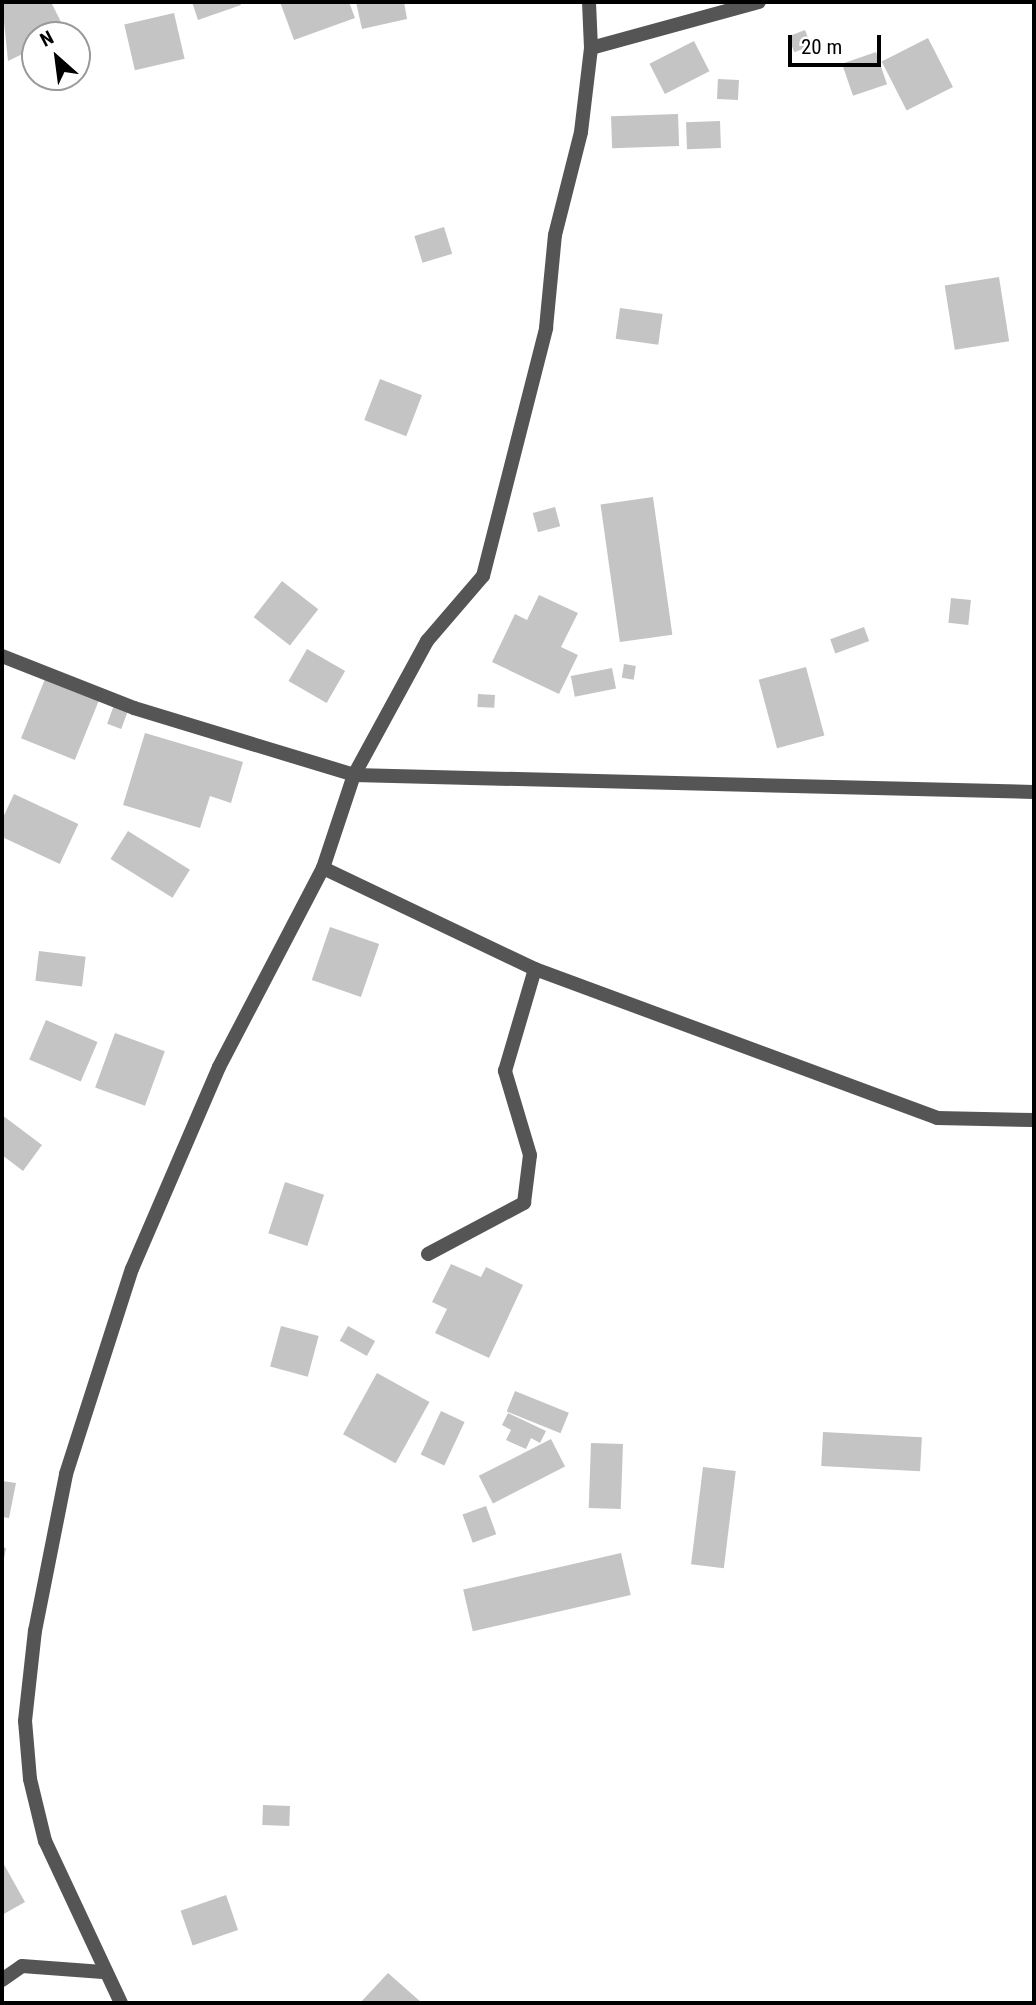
<!DOCTYPE html>
<style>
body{margin:0}
#map{position:relative;width:1036px;height:2005px;overflow:hidden;background:#fff;font-family:"Roboto Condensed",sans-serif}
div>[style]{position:absolute}
.building>*{inset:0;background:#c4c4c4;transform-origin:0 0}
.minor>*{height:14px;margin:-7px;padding:0 7px;transform-origin:7px;border-radius:7px;background:#555}
.tertiary>*{height:14px;margin:-7px;padding:0 7px;transform-origin:7px;border-radius:7px;background:#555}
span{translate:-50% -50%;white-space:nowrap;text-align:center;line-height:1.15;-webkit-text-stroke:7px #fff;paint-order:stroke}
.frame{position:absolute;inset:0;border:4px solid #000;pointer-events:none}
.north{position:absolute;left:21px;top:21px;width:70px;height:70px;box-sizing:border-box;background:#fff;border:2px solid #999;border-radius:50%;rotate:332deg;font-size:19px;font-weight:700;line-height:28px;text-align:center;color:#000}
.north::after{content:'';display:block;margin:auto;width:24px;height:32px;background:#000;clip-path:polygon(50% 0,100% 100%,50% 72%,0 100%)}
.scale{position:absolute;left:788px;top:35px;width:93px;height:32px;box-sizing:border-box;border:4px solid #000;border-top:0;padding-left:9px;font-size:21px;line-height:24px;white-space:nowrap;color:#000;-webkit-text-stroke:5px #fff;paint-order:stroke}
</style>
<div id="map">
<div class="building">
<i style="clip-path:polygon(2px 2px,51px 2px,66px 32px,35px 35px,35px 48px,8px 61px)"></i>
<i style="clip-path:polygon(192px 2px,240px 2px,241px 5px,198px 20px)"></i>
<i style="clip-path:polygon(280px 2px,349px 2px,355px 18px,294px 40px)"></i>
<i style="clip-path:polygon(356px 2px,404px 2px,407px 19px,362px 29px)"></i>
<i style="left:174px;top:13px;width:47px;height:51px;rotate:77deg"></i>
<i style="left:805px;top:30px;width:17px;height:18px;rotate:69deg"></i>
<i style="left:928px;top:38px;width:55px;height:52px;rotate:63deg"></i>
<i style="left:694px;top:41px;width:34px;height:50px;rotate:63deg"></i>
<i style="left:876px;top:52px;width:34px;height:36px;rotate:71deg"></i>
<i style="left:718px;top:79px;width:21px;height:20px;rotate:3deg"></i>
<i style="left:678px;top:114px;width:32px;height:67px;rotate:88deg"></i>
<i style="left:720px;top:121px;width:27px;height:34px;rotate:88deg"></i>
<i style="left:444px;top:227px;width:28px;height:31px;rotate:73deg"></i>
<i style="left:999px;top:277px;width:65px;height:55px;rotate:81deg"></i>
<i style="left:620px;top:308px;width:43px;height:31px;rotate:8deg"></i>
<i style="left:380px;top:379px;width:45px;height:44px;rotate:21deg"></i>
<i style="left:653px;top:497px;width:139px;height:53px;rotate:82deg"></i>
<i style="left:555px;top:507px;width:20px;height:23px;rotate:75deg"></i>
<i style="left:282px;top:581px;width:46px;height:46px;rotate:38deg"></i>
<i style="clip-path:polygon(539px 595px,578px 613px,561px 647px,578px 655px,559px 694px,492px 662px,515px 614px,527px 620px)"></i>
<i style="left:951px;top:598px;width:20px;height:25px;rotate:6deg"></i>
<i style="left:864px;top:627px;width:15px;height:36px;rotate:70deg"></i>
<i style="left:307px;top:649px;width:44px;height:37px;rotate:30deg"></i>
<i style="left:624px;top:664px;width:12px;height:14px;rotate:9deg"></i>
<i style="left:806px;top:667px;width:71px;height:49px;rotate:75deg"></i>
<i style="left:612px;top:668px;width:21px;height:42px;rotate:79deg"></i>
<i style="left:45px;top:679px;width:58px;height:64px;rotate:22deg"></i>
<i style="left:478px;top:694px;width:17px;height:13px;rotate:3deg"></i>
<i style="left:114px;top:705px;width:15px;height:20px;rotate:20deg"></i>
<i style="clip-path:polygon(145px 733px,243px 762px,231px 803px,210px 796px,200px 828px,123px 805px)"></i>
<i style="left:14px;top:794px;width:71px;height:44px;rotate:25deg"></i>
<i style="left:128px;top:831px;width:73px;height:33px;rotate:32deg"></i>
<i style="left:330px;top:927px;width:52px;height:56px;rotate:19deg"></i>
<i style="left:39px;top:951px;width:47px;height:30px;rotate:7deg"></i>
<i style="left:46px;top:1020px;width:56px;height:43px;rotate:23deg"></i>
<i style="left:115px;top:1033px;width:53px;height:58px;rotate:20deg"></i>
<i style="clip-path:polygon(2px 1115px,42px 1145px,23px 1171px,2px 1155px)"></i>
<i style="left:285px;top:1182px;width:41px;height:54px;rotate:18deg"></i>
<i style="clip-path:polygon(451px 1264px,481px 1277px,486px 1267px,523px 1285px,489px 1358px,435px 1333px,447px 1309px,432px 1302px)"></i>
<i style="left:281px;top:1326px;width:39px;height:42px;rotate:15deg"></i>
<i style="left:348px;top:1326px;width:31px;height:17px;rotate:29deg"></i>
<i style="left:377px;top:1373px;width:60px;height:70px;rotate:29deg"></i>
<i style="left:515px;top:1391px;width:58px;height:22px;rotate:22deg"></i>
<i style="left:441px;top:1411px;width:26px;height:48px;rotate:25deg"></i>
<i style="clip-path:polygon(508px 1413px,546px 1431px,540px 1443px,531px 1438px,526px 1449px,506px 1440px,511px 1430px,502px 1425px)"></i>
<i style="left:823px;top:1432px;width:99px;height:34px;rotate:3deg"></i>
<i style="left:551px;top:1439px;width:31px;height:81px;rotate:63deg"></i>
<i style="left:591px;top:1443px;width:32px;height:65px;rotate:2deg"></i>
<i style="left:703px;top:1467px;width:33px;height:98px;rotate:7deg"></i>
<i style="clip-path:polygon(2px 1481px,16px 1483px,9px 1518px,2px 1517px)"></i>
<i style="left:486px;top:1506px;width:30px;height:25px;rotate:70deg"></i>
<i style="clip-path:polygon(2px 1547px,6px 1548px,3px 1564px,2px 1564px)"></i>
<i style="left:621px;top:1553px;width:43px;height:162px;rotate:77deg"></i>
<i style="left:263px;top:1805px;width:27px;height:20px;rotate:2deg"></i>
<i style="clip-path:polygon(2px 1861px,25px 1902px,2px 1915px)"></i>
<i style="left:226px;top:1895px;width:37px;height:48px;rotate:71deg"></i>
<i style="clip-path:polygon(388px 1973px,422px 2003px,360px 2003px)"></i>
</div>
<div class="minor">
<i style="left:591px;top:48px;width:174px;rotate:-15.3deg"></i>
<i style="left:2px;top:656px;width:142px;rotate:21.5deg"></i>
<i style="left:134px;top:708px;width:230px;rotate:16.9deg"></i>
<i style="left:354px;top:775px;width:680px;rotate:1.43deg"></i>
<i style="left:323px;top:868px;width:235px;rotate:25.5deg"></i>
<i style="left:535px;top:969px;width:429px;rotate:20.3deg"></i>
<i style="left:937px;top:1118px;width:97px;rotate:1.2deg"></i>
<i style="left:428px;top:1254px;width:109px;rotate:-28deg"></i>
<i style="left:524px;top:1203px;width:48px;rotate:-82.9deg"></i>
<i style="left:530px;top:1155px;width:88px;rotate:-106.6deg"></i>
<i style="left:505px;top:1071px;width:106px;rotate:-73.6deg"></i>
</div>
<div class="tertiary">
<i style="left:2px;top:1980px;width:24px;rotate:-35deg"></i>
<i style="left:22px;top:1966px;width:81px;rotate:4.2deg"></i>
<i style="left:121px;top:2003px;width:179px;rotate:-115.1deg"></i>
<i style="left:45px;top:1841px;width:64px;rotate:-103.6deg"></i>
<i style="left:30px;top:1779px;width:58px;rotate:-94.9deg"></i>
<i style="left:25px;top:1721px;width:91px;rotate:-83.7deg"></i>
<i style="left:35px;top:1631px;width:160px;rotate:-78.8deg"></i>
<i style="left:66px;top:1474px;width:215px;rotate:-72.2deg"></i>
<i style="left:132px;top:1269px;width:220px;rotate:-66.7deg"></i>
<i style="left:219px;top:1067px;width:225px;rotate:-62.4deg"></i>
<i style="left:323px;top:868px;width:98px;rotate:-71.6deg"></i>
<i style="left:354px;top:775px;width:153px;rotate:-61.4deg"></i>
<i style="left:427px;top:641px;width:86px;rotate:-49.3deg"></i>
<i style="left:483px;top:576px;width:256px;rotate:-75.7deg"></i>
<i style="left:546px;top:328px;width:93px;rotate:-84.5deg"></i>
<i style="left:555px;top:235px;width:106px;rotate:-75.8deg"></i>
<i style="left:581px;top:132px;width:85px;rotate:-83.2deg"></i>
<i style="left:591px;top:48px;width:46px;rotate:-92.5deg"></i>
</div>
<div class="frame"></div>
<div class="north">N</div>
<div class="scale">20 m</div>
</div>
